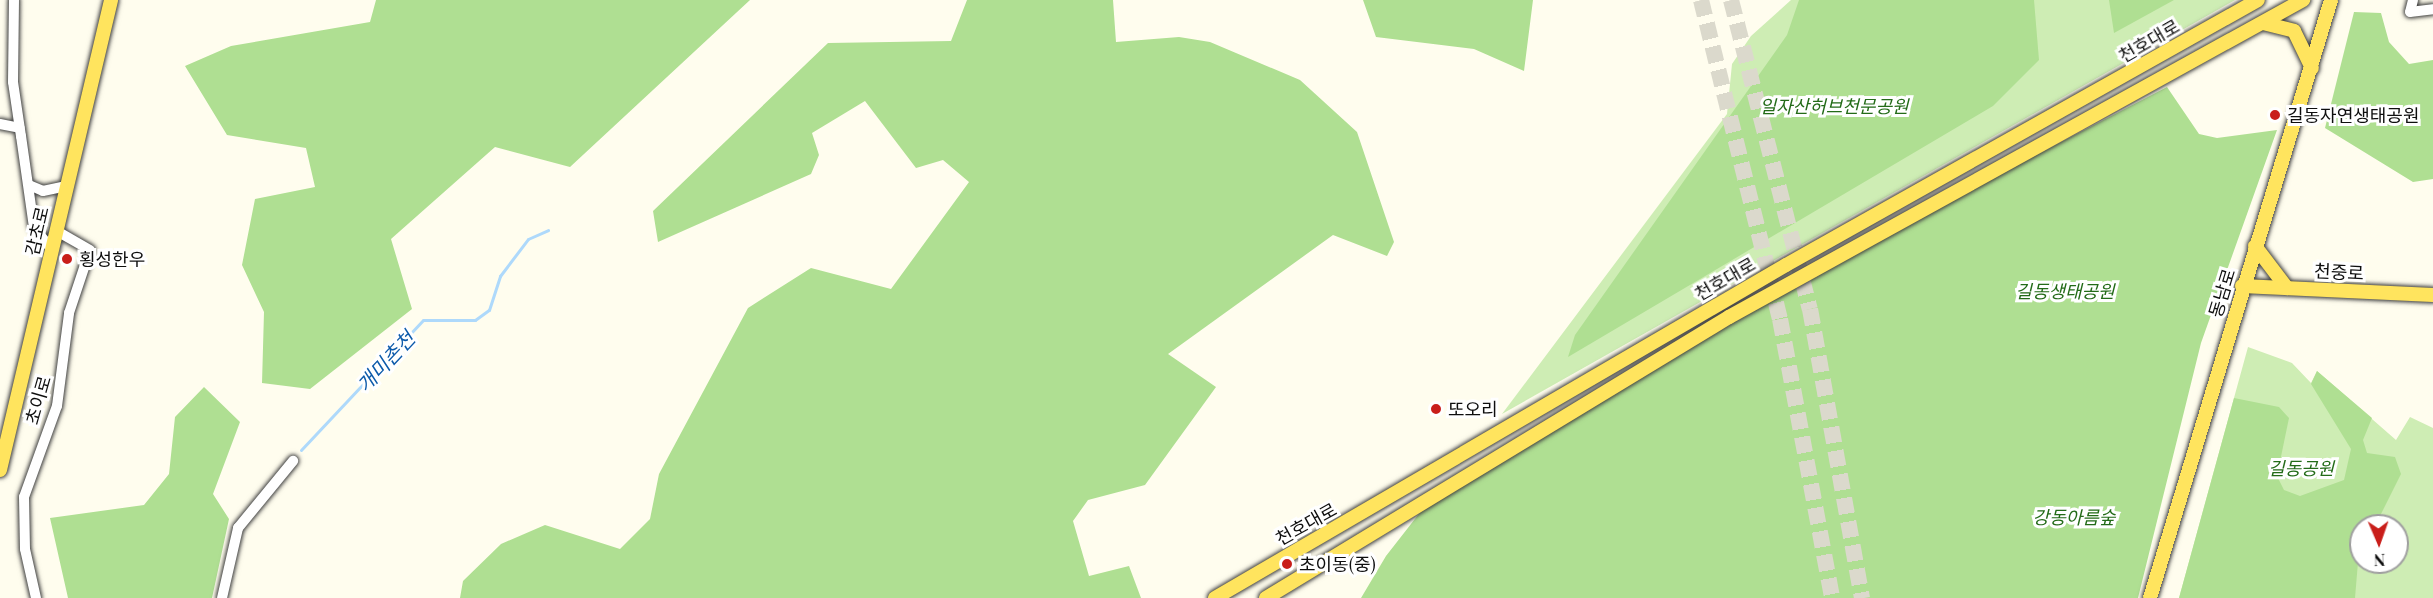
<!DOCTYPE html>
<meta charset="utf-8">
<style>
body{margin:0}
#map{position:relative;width:2433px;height:598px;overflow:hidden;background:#fffdee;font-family:"Playfair Display","Noto Sans KR",serif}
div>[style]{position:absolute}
.green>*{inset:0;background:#ceedb4}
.forest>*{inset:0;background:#afdf92}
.stream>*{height:3px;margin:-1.5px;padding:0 1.5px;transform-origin:1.5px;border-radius:1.5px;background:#aed9fb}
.highway-tunnel>*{height:16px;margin-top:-8px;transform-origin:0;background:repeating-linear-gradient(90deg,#dbd9cc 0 16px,transparent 0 24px)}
.roads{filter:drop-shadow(0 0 2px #414141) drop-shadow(0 0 2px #414141)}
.minor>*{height:10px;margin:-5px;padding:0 5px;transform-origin:5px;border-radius:5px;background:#fff}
.major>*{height:14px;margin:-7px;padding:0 7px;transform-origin:7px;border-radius:7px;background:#ffe45e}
.dots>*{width:16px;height:16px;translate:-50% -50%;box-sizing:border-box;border:3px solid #fff;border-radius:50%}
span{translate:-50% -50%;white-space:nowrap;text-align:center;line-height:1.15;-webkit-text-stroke:6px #fff;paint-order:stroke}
.street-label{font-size:18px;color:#0e0e0e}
.park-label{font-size:18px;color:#236b18;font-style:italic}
.poi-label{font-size:18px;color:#0e0e0e}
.left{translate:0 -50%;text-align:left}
.water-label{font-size:20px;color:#0c5aaa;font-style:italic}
.north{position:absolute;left:2349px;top:514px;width:60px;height:60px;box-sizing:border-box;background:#fff;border:2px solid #9f9f9f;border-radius:50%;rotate:178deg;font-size:16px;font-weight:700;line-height:24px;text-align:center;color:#0e0e0e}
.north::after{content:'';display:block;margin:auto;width:21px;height:27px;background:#c91e1a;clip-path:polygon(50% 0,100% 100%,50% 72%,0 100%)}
</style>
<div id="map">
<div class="green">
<i style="clip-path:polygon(1791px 0,2235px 0,1502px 414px,1727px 114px,1732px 64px,1751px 36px)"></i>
<i style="clip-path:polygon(evenodd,2248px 347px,2292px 363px,2311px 383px,2317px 371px,2396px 440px,2410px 417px,2433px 428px,2433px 598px,2179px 598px,2248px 347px,2361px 526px,2397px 526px,2397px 562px,2361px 562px,2361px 526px)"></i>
</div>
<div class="forest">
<i style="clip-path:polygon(376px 0,750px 0,570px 167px,495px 147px,391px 239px,412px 309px,310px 389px,262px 383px,264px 312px,242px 265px,255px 199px,315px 187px,306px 148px,227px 135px,185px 66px,231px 46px,370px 22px)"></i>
<i style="clip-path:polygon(967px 0,1113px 0,1116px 42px,1179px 37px,1210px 42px,1300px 80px,1357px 132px,1394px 242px,1387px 256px,1333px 235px,1168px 354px,1216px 387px,1145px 485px,1088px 500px,1073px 521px,1089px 576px,1129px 566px,1141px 598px,460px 598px,463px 581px,501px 544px,545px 525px,620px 549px,650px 519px,659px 474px,748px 308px,811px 268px,891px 289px,969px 182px,943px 160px,916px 168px,865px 101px,812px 133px,819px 155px,811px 174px,658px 242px,653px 211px,828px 43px,951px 41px)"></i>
<i style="clip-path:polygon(1363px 0,1533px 0,1524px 71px,1474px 49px,1376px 37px)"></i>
<i style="clip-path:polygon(1799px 0,2034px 0,2039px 60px,1993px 106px,1568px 357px,1575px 335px,1787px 35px)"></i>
<i style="clip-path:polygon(2109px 0,2174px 0,2114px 33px)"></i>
<i style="clip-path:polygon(2354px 12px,2381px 13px,2389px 42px,2409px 64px,2433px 60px,2433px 179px,2413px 182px,2325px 128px)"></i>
<i style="clip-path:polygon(2167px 87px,2199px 134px,2217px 138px,2277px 130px,2201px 343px,2138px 598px,1361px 598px,1386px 556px,1443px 483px,1792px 282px)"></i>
<i style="clip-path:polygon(2317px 371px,2372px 418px,2363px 440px,2367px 453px,2395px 457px,2401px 474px,2375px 526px,2361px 526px,2355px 598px,2179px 598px,2234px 398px,2279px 407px,2289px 418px,2277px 476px,2284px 490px,2300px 496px,2344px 480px,2351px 449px,2311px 384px)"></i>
<i style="clip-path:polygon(204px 387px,240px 422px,213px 494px,229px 519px,212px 598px,68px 598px,50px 518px,144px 505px,169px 474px,175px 417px)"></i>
</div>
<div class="stream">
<i style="left:301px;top:450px;width:178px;rotate:-46.8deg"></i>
<i style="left:423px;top:320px;width:52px"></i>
<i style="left:475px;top:320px;width:17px;rotate:-36deg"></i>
<i style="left:489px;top:310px;width:36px;rotate:-72deg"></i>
<i style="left:500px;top:276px;width:46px;rotate:-52.9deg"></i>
<i style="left:528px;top:239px;width:22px;rotate:-24deg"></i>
</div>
<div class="highway-tunnel">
<i style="left:1701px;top:0;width:329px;rotate:76.1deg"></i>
<i style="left:1780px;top:319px;width:284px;rotate:79.4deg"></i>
<i style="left:1731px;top:0;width:319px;rotate:75.7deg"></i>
<i style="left:1810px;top:309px;width:294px;rotate:79.8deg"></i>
</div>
<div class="roads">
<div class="minor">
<i style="left:14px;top:0;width:82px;rotate:90.7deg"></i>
<i style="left:13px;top:82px;width:55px;rotate:81.6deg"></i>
<i style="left:21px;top:136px;width:92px;rotate:81.9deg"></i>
<i style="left:34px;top:227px;width:28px;rotate:52deg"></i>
<i style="left:2413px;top:0;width:12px;rotate:104deg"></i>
<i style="left:2410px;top:12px;width:23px;rotate:-7deg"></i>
<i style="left:0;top:124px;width:20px;rotate:11deg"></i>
<i style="left:29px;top:185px;width:15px;rotate:23deg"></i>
<i style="left:43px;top:191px;width:24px;rotate:-12deg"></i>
<i style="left:36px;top:598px;width:50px;rotate:-102.7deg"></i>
<i style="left:25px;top:549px;width:52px;rotate:-91.1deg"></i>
<i style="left:24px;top:497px;width:97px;rotate:-70.1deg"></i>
<i style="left:57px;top:406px;width:94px;rotate:-82.6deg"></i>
<i style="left:69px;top:313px;width:66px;rotate:-71.6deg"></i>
<i style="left:90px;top:250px;width:40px;rotate:-150.3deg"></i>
<i style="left:222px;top:598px;width:72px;rotate:-77.1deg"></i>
<i style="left:238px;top:528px;width:87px;rotate:-50.6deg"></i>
</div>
<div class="major">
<i style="left:2263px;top:23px;width:32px;rotate:14deg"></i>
<i style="left:2294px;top:31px;width:41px;rotate:64.1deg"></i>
<i style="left:2255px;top:246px;width:53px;rotate:52.7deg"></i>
<i style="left:2242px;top:286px;width:191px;rotate:2.7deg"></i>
<i style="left:0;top:470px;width:483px;rotate:-76.7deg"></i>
<i style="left:1215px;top:598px;width:661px;rotate:-30.25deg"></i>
<i style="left:1786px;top:265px;width:541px;rotate:-29.31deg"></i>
<i style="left:1266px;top:598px;width:542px;rotate:-31.25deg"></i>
<i style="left:1729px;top:317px;width:656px;rotate:-28.91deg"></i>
<i style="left:2150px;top:598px;width:625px;rotate:-73.16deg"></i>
</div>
</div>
<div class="dots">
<i style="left:2275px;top:115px;background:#c91e1a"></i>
<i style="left:67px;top:259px;background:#c91e1a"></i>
<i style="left:1436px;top:409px;background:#c91e1a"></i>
<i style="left:1287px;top:564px;background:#c91e1a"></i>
</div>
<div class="street-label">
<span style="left:2149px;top:41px;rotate:-30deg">천호대로</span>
<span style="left:37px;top:231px;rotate:-77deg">감초로</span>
<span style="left:2339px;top:272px;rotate:3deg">천중로</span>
<span style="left:1725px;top:279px;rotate:-30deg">천호대로</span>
<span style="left:2222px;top:293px;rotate:-73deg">동남로</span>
<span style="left:38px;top:400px;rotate:-74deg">초이로</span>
<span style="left:1306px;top:524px;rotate:-29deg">천호대로</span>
</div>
<div class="park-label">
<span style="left:1834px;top:106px">일자산허브천문공원</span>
<span style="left:2065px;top:291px">길동생태공원</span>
<span style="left:2301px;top:468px">길동공원</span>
<span style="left:2074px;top:517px">강동아름숲</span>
</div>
<div class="poi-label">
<span class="left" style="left:2287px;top:115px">길동자연생태공원</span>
<span class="left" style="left:79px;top:259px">횡성한우</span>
<span class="left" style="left:1448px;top:409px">또오리</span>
<span class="left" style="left:1299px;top:564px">초이동(중)</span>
</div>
<div class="water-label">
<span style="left:385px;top:361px;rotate:-47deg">개미촌천</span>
</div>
<div class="north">N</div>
</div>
